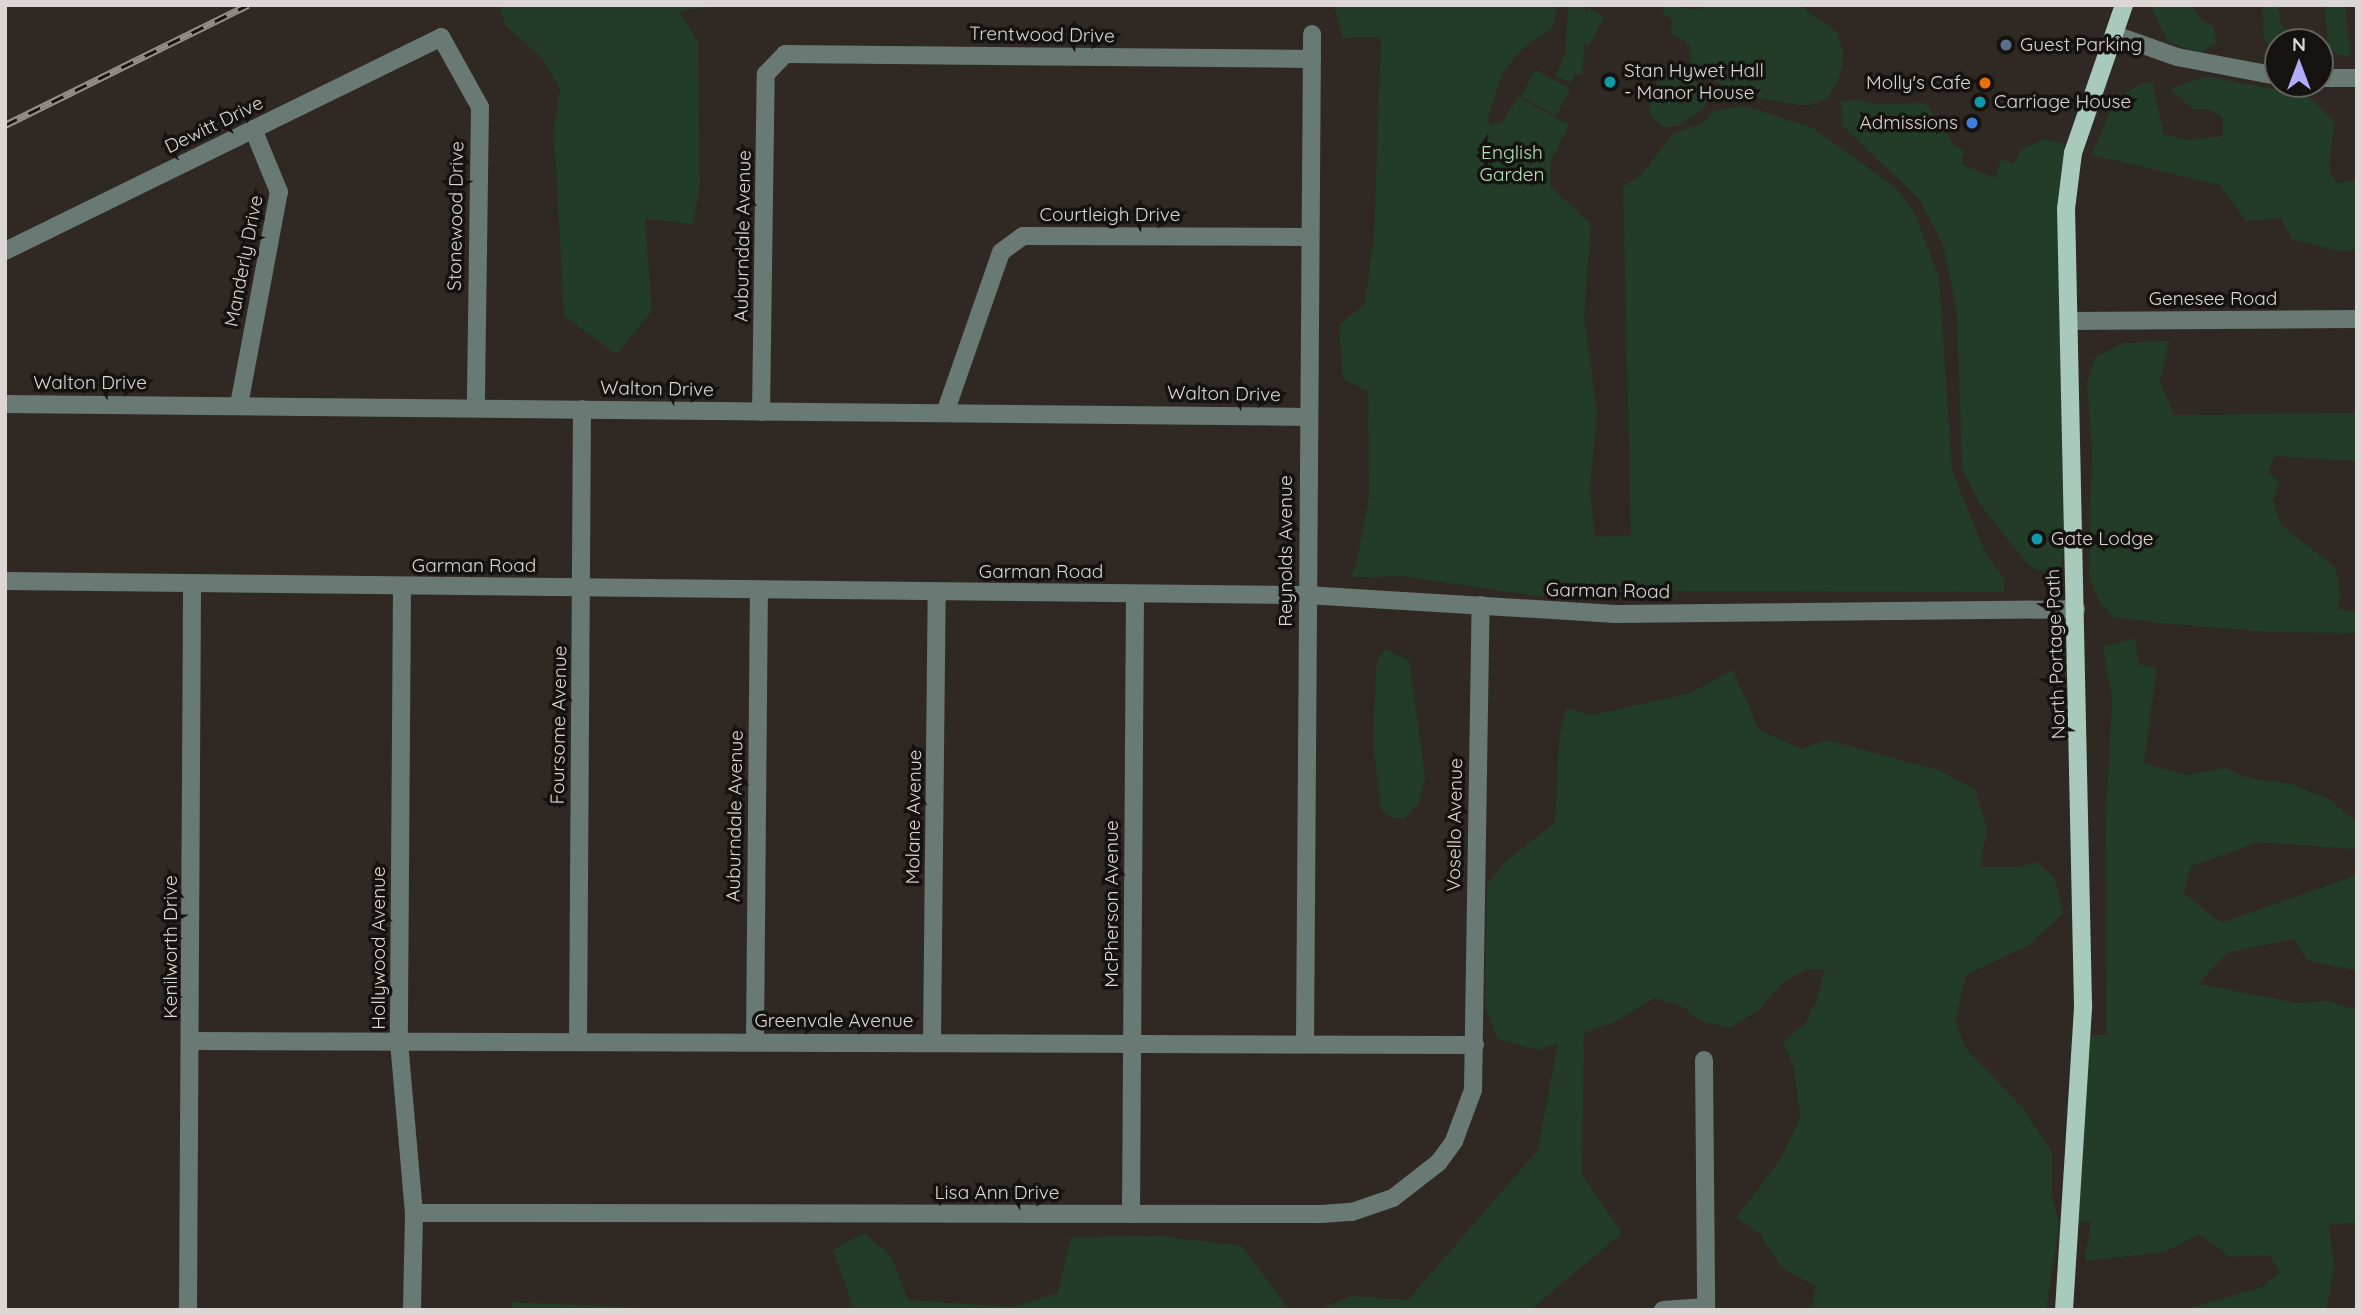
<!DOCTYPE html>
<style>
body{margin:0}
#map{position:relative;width:2362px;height:1315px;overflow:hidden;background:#2f2823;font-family:Quicksand,sans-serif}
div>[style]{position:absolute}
.green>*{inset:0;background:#233c27;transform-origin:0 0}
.minor>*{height:18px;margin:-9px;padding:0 9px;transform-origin:9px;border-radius:9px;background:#697973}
.major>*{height:18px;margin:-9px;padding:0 9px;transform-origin:9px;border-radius:9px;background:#a7cabd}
.rail>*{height:7px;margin-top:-3.5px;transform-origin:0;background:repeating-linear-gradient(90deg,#15120f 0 13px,#958f8b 0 26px);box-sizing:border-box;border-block:2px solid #958f8b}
.dots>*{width:19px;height:19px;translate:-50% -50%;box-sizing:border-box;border:4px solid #15120f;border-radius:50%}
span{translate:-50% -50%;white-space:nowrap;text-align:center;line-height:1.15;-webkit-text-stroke:7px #15120f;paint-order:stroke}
.street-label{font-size:19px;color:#dcd7d4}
.poi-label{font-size:19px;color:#dcd7d4}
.left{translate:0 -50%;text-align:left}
.right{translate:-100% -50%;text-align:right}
.park-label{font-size:19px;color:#b0e2b6}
.frame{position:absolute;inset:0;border:7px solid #dcd7d4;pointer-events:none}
.north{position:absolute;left:2264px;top:28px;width:70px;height:70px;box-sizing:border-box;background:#15120f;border:2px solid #65615e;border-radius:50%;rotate:0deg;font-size:19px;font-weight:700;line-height:28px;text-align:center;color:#dcd7d4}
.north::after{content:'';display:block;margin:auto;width:24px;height:32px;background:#b2adf9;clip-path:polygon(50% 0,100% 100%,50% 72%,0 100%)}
</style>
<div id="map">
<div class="green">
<i style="clip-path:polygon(498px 5px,732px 5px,679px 11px,698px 42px,700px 183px,693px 224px,645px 219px,652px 311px,617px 354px,564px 316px,554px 132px,560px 89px,542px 58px,506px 26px)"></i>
<i style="clip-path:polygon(1334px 5px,1559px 5px,1551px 29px,1523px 48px,1503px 72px,1488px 118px,1490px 125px,1502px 123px,1518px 97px,1569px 125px,1551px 160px,1550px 186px,1591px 224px,1584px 314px,1597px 413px,1590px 489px,1595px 537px,1631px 535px,1623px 186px,1640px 176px,1674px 133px,1701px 124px,1714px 111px,1745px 106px,1813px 128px,1897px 189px,1915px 214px,1939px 277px,1952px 471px,1986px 554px,2004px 578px,2004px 592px,1662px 591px,1538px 596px,1401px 576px,1349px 578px,1356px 566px,1369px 496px,1368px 391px,1343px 380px,1339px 325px,1365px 303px,1374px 237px,1381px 37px,1343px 38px)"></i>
<i style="left:1568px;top:5px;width:18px;height:69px;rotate:3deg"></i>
<i style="clip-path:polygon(1665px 5px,1695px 10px,1710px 5px,1799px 5px,1838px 33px,1844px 55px,1839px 77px,1828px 98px,1806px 106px,1744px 96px,1691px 68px,1690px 45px,1670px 32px,1673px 20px,1662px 12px)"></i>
<i style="clip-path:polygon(2150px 5px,2192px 5px,2199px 18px,2214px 27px,2216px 43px,2200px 53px,2168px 42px)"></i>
<i style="clip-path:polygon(2262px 5px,2278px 5px,2281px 26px,2298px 32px,2300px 42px,2278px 42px,2278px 55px,2270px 49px,2264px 36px)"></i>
<i style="clip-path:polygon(2325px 5px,2345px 5px,2351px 56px,2338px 55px,2328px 47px)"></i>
<i style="left:1589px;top:8px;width:18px;height:34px;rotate:29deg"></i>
<i style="left:1570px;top:45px;width:17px;height:34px;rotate:25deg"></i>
<i style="left:1535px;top:70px;width:40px;height:30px;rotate:28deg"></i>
<i style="clip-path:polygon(1679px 72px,1707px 88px,1706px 106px,1679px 126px,1662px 127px,1649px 113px,1650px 94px,1663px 77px)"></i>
<i style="clip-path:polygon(2206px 76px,2308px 96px,2334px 122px,2329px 171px,2337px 183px,2357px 180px,2357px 249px,2343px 252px,2292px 239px,2281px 218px,2246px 221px,2220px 185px,2092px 155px,2115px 100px,2142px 83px,2153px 82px,2163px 134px,2189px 140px,2223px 136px,2223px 118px,2211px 110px,2192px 109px,2171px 89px)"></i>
<i style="clip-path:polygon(1859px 100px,1872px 104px,1926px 103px,1956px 147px,1964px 150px,1962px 164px,1995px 178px,2001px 159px,2013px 164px,2022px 149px,2045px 139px,2065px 144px,2058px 223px,2064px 549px,2060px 570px,2038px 571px,2025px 561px,1981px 506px,1962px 468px,1957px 313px,1943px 244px,1920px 200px,1842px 125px,1841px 101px)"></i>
<i style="clip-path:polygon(2169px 341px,2160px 382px,2174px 415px,2357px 413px,2357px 461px,2275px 456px,2268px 472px,2279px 481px,2273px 501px,2281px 525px,2336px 568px,2340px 595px,2337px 609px,2357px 612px,2357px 633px,2270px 632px,2159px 623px,2114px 617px,2100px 603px,2089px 576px,2092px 450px,2087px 383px,2095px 357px,2122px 343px)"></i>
<i style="clip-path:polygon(2135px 638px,2139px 664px,2157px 668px,2144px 763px,2186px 775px,2224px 768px,2252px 779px,2289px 783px,2329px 799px,2357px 823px,2354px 849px,2259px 842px,2191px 866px,2184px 893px,2221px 923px,2357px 875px,2357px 971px,2307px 960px,2295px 939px,2228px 952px,2198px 984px,2298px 1003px,2327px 1001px,2354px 1009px,2357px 1017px,2357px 1222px,2329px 1225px,2334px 1269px,2326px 1310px,2183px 1310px,2262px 1287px,2280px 1272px,2269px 1255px,2230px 1257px,2199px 1234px,2164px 1252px,2085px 1261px,2091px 1220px,2074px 1225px,2090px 1035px,2107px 1035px,2106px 816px,2112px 700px,2103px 647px)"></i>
<i style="clip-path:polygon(1384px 649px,1409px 660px,1415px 700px,1425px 778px,1419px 803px,1404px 819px,1390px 817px,1381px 809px,1373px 744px,1376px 666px)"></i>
<i style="clip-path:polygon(1733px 670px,1759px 730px,1801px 749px,1827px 740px,1938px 770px,1975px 789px,1987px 828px,1980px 867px,2019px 867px,2037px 862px,2055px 878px,2063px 913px,2029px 945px,1966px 975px,1955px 1021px,1966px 1049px,2023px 1108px,2052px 1153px,2052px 1194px,2059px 1225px,2046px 1310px,1812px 1310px,1815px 1286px,1781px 1267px,1760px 1234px,1736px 1218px,1780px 1160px,1800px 1118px,1794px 1067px,1783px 1042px,1805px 1024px,1816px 1001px,1825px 970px,1808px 969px,1783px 982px,1760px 1009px,1729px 1028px,1701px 1021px,1683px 1007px,1655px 998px,1614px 1022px,1584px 1033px,1582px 1175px,1622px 1233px,1530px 1310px,1317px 1310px,1352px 1296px,1408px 1300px,1538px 1150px,1558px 1043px,1537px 1050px,1498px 1039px,1485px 1006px,1487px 884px,1505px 862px,1555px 823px,1559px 741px,1566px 708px,1592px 715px,1690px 693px)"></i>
<i style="clip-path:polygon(864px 1233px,891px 1256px,908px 1300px,1013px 1307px,1058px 1293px,1071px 1237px,1160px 1236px,1242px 1246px,1289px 1310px,854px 1310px,833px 1250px)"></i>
<i style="clip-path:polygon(512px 1302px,692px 1310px,512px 1310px)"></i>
</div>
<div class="minor">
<i style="left:2115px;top:35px;width:66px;rotate:19.5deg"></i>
<i style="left:2177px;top:57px;width:103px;rotate:10.7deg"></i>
<i style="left:2320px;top:78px;width:37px"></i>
<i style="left:5px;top:251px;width:486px;rotate:-26.1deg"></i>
<i style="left:441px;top:37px;width:80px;rotate:60.9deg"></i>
<i style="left:480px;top:107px;width:299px;rotate:90.8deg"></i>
<i style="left:2069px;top:321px;width:288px;rotate:-0.4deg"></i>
<i style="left:5px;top:404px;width:1303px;rotate:0.57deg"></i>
<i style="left:239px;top:405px;width:217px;rotate:-79.4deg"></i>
<i style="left:279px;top:192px;width:68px;rotate:-112.4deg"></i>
<i style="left:761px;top:412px;width:338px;rotate:-89.2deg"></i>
<i style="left:766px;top:74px;width:28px;rotate:-46deg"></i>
<i style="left:785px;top:54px;width:527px;rotate:0.54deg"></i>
<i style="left:945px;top:413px;width:170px;rotate:-70.8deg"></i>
<i style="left:1001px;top:252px;width:27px;rotate:-36deg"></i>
<i style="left:1023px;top:236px;width:287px;rotate:0.2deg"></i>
<i style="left:5px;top:581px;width:1301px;rotate:0.62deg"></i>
<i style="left:1306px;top:595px;width:310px;rotate:3.5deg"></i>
<i style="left:1615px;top:614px;width:461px;rotate:-0.6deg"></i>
<i style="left:402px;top:586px;width:456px;rotate:90.4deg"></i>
<i style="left:399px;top:1042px;width:172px;rotate:85deg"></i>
<i style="left:414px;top:1213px;width:97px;rotate:91.2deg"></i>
<i style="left:192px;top:1041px;width:1283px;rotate:0.18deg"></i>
<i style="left:578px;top:1042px;width:633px;rotate:-89.64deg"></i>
<i style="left:755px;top:1042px;width:451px;rotate:-89.5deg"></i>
<i style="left:932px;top:1042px;width:449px;rotate:-89.4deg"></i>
<i style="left:1305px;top:1044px;width:1010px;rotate:-89.6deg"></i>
<i style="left:1704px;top:1060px;width:250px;rotate:89.5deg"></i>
<i style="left:414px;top:1213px;width:907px;rotate:0.06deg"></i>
<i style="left:1321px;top:1214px;width:31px;rotate:-4deg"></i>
<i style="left:1352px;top:1212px;width:43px;rotate:-18.9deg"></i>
<i style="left:1393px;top:1198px;width:58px;rotate:-38deg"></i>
<i style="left:1439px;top:1162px;width:26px;rotate:-54deg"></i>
<i style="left:1454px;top:1141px;width:54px;rotate:-69.6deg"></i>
<i style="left:1473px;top:1090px;width:485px;rotate:-89.1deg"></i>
<i style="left:1131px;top:1214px;width:620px;rotate:-89.63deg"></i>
<i style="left:188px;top:1310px;width:726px;rotate:-89.68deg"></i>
<i style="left:1663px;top:1310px;width:43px;rotate:-4deg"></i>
</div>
<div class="major">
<i style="left:2064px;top:1310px;width:306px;rotate:-86.4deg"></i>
<i style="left:2083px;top:1005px;width:796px;rotate:-91.22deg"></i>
<i style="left:2066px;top:209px;width:56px;rotate:-82.9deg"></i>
<i style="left:2073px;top:153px;width:157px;rotate:-71deg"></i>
</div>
<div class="rail">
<i style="left:5px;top:125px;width:271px;rotate:-26.3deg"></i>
</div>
<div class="dots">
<i style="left:2006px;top:45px;background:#5c6f8a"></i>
<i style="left:1610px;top:82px;background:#0f9aa8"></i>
<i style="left:1985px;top:83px;background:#e8710a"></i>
<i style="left:1980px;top:102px;background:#0f9aa8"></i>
<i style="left:1972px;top:123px;background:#3f7fe0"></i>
<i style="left:2037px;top:539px;background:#0f9aa8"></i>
</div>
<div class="street-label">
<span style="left:1042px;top:35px;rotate:1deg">Trentwood Drive</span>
<span style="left:214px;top:125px;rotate:-26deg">Dewitt Drive</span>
<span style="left:1110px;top:215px">Courtleigh Drive</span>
<span style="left:456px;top:216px;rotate:-89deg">Stonewood Drive</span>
<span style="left:743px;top:236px;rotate:-89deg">Auburndale Avenue</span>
<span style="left:244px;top:261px;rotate:-79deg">Manderly Drive</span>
<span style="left:2213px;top:299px">Genesee Road</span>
<span style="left:90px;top:383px">Walton Drive</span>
<span style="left:657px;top:389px;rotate:1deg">Walton Drive</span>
<span style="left:1224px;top:394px;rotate:1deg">Walton Drive</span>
<span style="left:1286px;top:551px;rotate:-90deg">Reynolds Avenue</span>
<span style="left:474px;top:566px">Garman Road</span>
<span style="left:1041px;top:572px">Garman Road</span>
<span style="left:1608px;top:591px;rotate:1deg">Garman Road</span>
<span style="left:2056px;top:654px;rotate:-92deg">North Portage Path</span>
<span style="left:559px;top:725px;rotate:-89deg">Foursome Avenue</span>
<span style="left:735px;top:816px;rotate:-89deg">Auburndale Avenue</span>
<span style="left:914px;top:817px;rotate:-89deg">Molane Avenue</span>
<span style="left:1455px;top:825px;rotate:-89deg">Vosello Avenue</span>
<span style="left:1112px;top:904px;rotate:-90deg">McPherson Avenue</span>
<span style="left:171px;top:947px;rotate:-90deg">Kenilworth Drive</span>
<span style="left:379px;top:948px;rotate:-90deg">Hollywood Avenue</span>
<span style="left:834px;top:1021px">Greenvale Avenue</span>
<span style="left:997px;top:1193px">Lisa Ann Drive</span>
</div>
<div class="poi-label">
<span class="left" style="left:2020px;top:45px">Guest Parking</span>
<span class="left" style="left:1624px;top:82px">Stan Hywet Hall<br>- Manor House</span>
<span class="right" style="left:1971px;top:83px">Molly's Cafe</span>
<span class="left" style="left:1994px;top:102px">Carriage House</span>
<span class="right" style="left:1958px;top:123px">Admissions</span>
<span class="left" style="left:2051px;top:539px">Gate Lodge</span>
</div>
<div class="park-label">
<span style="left:1512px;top:164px">English<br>Garden</span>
</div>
<div class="frame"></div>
<div class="north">N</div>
</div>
